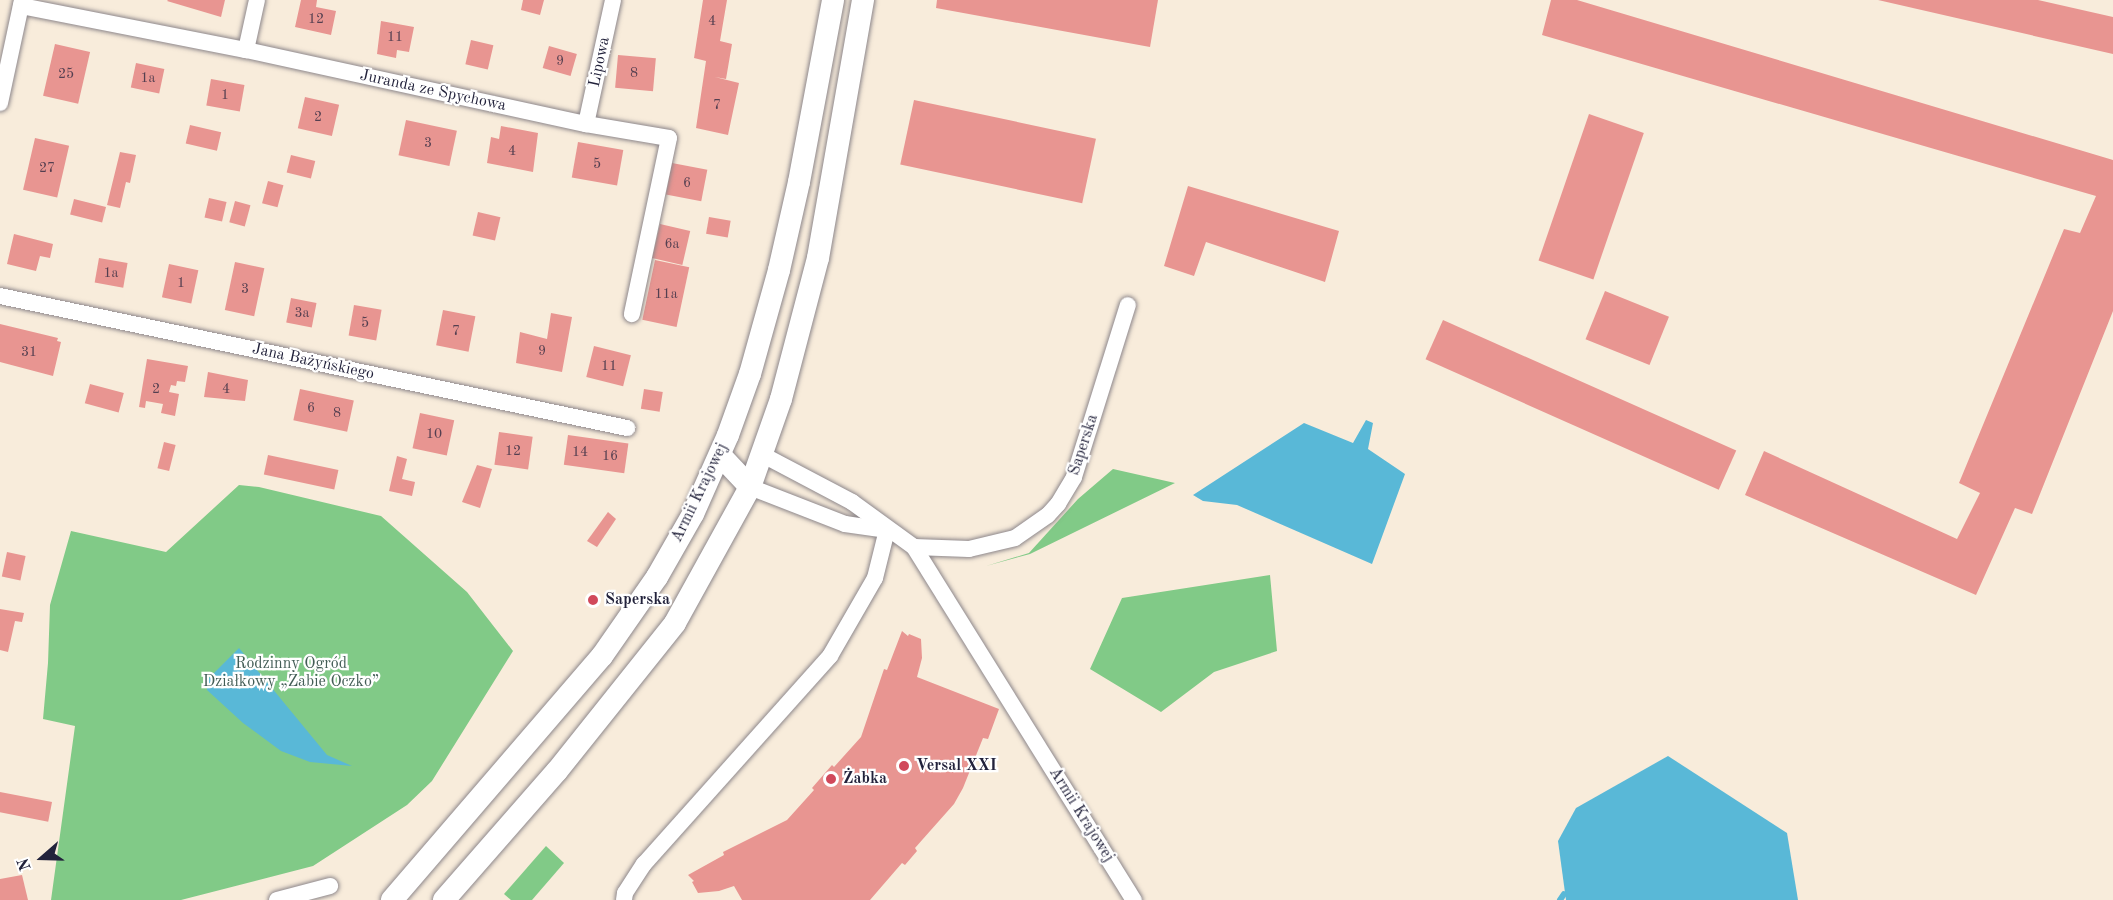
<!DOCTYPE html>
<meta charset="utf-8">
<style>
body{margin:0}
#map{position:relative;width:2113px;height:900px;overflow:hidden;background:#f8ecdb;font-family:"Old Standard TT",serif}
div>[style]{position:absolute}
.green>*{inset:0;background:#81ca87}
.water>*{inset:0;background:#59b8d7}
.stream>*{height:6px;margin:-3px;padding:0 3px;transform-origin:3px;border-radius:3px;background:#59b8d7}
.building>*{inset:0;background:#e89591;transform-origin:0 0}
.roads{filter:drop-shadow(0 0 2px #8d878b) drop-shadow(0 0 2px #8d878b)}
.minor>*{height:16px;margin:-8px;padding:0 8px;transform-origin:8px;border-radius:8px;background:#fff}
.secondary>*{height:22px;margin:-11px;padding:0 11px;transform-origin:11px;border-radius:11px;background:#fff}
.dots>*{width:16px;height:16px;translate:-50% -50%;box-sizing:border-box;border:3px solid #fff;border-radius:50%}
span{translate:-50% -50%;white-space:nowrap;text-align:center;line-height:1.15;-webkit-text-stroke:4.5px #fff;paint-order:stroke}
.number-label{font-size:14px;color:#543f50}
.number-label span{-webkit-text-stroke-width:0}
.street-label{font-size:16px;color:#22223b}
.poi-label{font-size:16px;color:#22223b;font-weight:700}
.left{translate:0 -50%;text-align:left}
.park-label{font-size:16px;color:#435d56}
.north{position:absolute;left:12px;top:828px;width:60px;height:60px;-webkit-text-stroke:4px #fff;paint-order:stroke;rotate:250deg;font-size:16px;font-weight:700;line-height:24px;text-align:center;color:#22223b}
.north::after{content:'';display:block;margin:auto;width:21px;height:27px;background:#22223b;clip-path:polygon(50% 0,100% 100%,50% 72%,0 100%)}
</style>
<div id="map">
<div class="green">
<i style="clip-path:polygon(1113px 469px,1175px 483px,1030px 554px,986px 566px,1029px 553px,1078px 499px)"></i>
<i style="clip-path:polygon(239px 485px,259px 487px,381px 516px,467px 592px,513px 651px,432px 781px,407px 805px,313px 866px,181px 900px,51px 900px,75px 726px,43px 719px,48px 663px,50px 605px,71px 531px,166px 552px)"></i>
<i style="clip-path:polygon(1270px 575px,1277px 651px,1214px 672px,1161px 712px,1090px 669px,1122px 598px)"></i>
<i style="clip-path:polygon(546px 846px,564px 863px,532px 900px,511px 900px,504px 894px)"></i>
</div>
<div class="water">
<i style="clip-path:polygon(1366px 420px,1373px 423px,1368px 449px,1405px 474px,1372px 564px,1237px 505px,1203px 501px,1193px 495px,1304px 423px,1353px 443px)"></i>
<i style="clip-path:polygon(239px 648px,327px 755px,352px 766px,310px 762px,281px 751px,243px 723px,207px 690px,207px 680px)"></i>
<i style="clip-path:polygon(1668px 756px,1787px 833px,1798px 900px,1566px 900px,1558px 841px,1576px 808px)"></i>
</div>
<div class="stream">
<i style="left:1560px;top:900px;width:7px;rotate:-56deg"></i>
</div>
<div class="building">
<i style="clip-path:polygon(225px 0,221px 17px,167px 1px,168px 0)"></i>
<i style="clip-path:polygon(301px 0,317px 0,316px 7px,336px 11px,331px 35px,295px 27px)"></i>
<i style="clip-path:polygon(523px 0,544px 0,540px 15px,521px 10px)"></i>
<i style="clip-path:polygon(703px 0,727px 0,720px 41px,732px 44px,726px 79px,715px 77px,739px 83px,728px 135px,696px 128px,706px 61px,694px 58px)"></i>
<i style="clip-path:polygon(937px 0,1158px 0,1150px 47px,936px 8px)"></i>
<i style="clip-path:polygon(1551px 0,1577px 0,2113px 160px,2113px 311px,2032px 514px,2015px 508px,1976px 595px,1745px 495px,1764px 451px,1957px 539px,1980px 493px,1959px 483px,2064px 229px,2080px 233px,2096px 196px,1542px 35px)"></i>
<i style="clip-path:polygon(1878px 0,2038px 0,2113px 17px,2113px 54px)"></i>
<i style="clip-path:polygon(381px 21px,414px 27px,409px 52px,397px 50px,396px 58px,377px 54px)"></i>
<i style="left:471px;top:40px;width:23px;height:25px;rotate:13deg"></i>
<i style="left:55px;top:44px;width:36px;height:53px;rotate:13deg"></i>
<i style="left:549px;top:46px;width:29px;height:23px;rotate:16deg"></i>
<i style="left:618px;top:55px;width:38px;height:33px;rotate:5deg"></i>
<i style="left:136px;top:63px;width:29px;height:25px;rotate:12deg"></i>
<i style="left:211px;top:79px;width:34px;height:27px;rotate:10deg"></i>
<i style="left:305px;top:97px;width:35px;height:32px;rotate:13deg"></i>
<i style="left:914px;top:100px;width:186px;height:66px;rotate:12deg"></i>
<i style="left:1589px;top:114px;width:58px;height:155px;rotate:19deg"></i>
<i style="left:406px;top:120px;width:52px;height:36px;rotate:12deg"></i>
<i style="left:190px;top:125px;width:32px;height:19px;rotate:13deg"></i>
<i style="clip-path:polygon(501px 126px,538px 133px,533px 172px,487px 163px,491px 137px,499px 139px)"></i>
<i style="left:35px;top:138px;width:35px;height:53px;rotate:13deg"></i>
<i style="left:578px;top:142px;width:46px;height:36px;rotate:10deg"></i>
<i style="clip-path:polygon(120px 152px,136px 155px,130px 183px,126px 182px,120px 208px,107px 205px)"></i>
<i style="left:291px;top:155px;width:25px;height:18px;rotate:14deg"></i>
<i style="left:672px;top:163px;width:36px;height:32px;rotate:11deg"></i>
<i style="left:268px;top:181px;width:16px;height:23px;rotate:15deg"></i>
<i style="clip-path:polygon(1188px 186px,1339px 231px,1325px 282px,1206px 242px,1194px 276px,1164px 266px)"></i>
<i style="left:209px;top:198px;width:18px;height:20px;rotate:13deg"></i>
<i style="left:74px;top:199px;width:33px;height:16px;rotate:14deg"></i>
<i style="left:235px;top:201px;width:16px;height:22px;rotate:15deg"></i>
<i style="left:478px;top:212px;width:23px;height:24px;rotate:13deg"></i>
<i style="left:709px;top:217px;width:22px;height:17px;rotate:10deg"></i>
<i style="left:660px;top:224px;width:31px;height:35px;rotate:13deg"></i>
<i style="clip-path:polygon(14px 234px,53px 244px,50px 258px,40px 256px,36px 271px,7px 264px)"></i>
<i style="left:99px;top:258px;width:29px;height:25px;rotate:10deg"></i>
<i style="left:655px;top:260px;width:35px;height:61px;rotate:12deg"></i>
<i style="left:235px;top:262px;width:30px;height:49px;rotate:12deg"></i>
<i style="left:169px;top:264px;width:30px;height:34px;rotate:12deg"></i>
<i style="left:1605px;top:291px;width:69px;height:52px;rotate:22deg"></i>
<i style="left:291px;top:298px;width:26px;height:25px;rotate:11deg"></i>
<i style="left:354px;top:305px;width:28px;height:31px;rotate:10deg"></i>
<i style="left:443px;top:310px;width:33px;height:36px;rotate:11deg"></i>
<i style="clip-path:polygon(551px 313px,572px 317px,562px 372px,516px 363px,520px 332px,547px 339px)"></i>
<i style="left:1443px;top:320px;width:321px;height:43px;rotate:24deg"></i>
<i style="clip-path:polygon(0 324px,58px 338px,57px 341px,61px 342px,53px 376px,0 362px)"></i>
<i style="left:594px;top:346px;width:38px;height:32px;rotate:14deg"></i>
<i style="clip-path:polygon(147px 359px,188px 366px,185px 382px,177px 381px,176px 386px,171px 385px,169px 392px,179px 394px,175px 416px,161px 413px,163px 404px,146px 401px,145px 408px,139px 407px)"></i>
<i style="clip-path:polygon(208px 372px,248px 380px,245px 401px,204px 397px)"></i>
<i style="left:90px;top:384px;width:35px;height:20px;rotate:15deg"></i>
<i style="left:300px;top:389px;width:55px;height:32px;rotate:12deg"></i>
<i style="left:644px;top:389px;width:19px;height:20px;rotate:9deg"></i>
<i style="left:420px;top:413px;width:35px;height:36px;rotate:12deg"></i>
<i style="left:499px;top:432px;width:34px;height:33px;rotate:8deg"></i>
<i style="left:568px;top:435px;width:61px;height:30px;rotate:8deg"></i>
<i style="left:164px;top:442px;width:12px;height:27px;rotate:14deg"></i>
<i style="left:268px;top:455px;width:72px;height:20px;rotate:12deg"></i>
<i style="clip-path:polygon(397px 456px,407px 459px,402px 479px,415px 482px,412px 496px,389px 491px)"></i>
<i style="clip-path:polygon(477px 465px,492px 469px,480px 508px,462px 502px)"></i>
<i style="clip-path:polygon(608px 512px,616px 519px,597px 547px,587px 541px)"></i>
<i style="left:7px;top:552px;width:19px;height:25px;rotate:12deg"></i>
<i style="clip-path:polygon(0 609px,24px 613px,22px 622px,15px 621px,8px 652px,0 650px)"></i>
<i style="clip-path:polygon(902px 631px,908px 636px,909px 634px,921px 639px,922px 658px,917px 677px,999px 709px,988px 739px,983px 738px,963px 788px,954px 804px,915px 848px,917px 851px,905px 865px,902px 863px,870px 900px,742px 900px,734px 886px,719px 891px,698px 893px,692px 882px,694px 881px,688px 875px,724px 855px,723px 852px,787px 820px,814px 790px,812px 788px,825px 773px,832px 765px,834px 767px,861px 737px,884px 669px,887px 670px)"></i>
<i style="left:0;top:792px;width:53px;height:20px;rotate:11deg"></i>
<i style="clip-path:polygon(22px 875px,28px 900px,0 900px,0 879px)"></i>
</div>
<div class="roads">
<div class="minor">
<i style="left:21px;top:6px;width:229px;rotate:11.1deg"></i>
<i style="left:246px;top:50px;width:348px;rotate:12.3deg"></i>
<i style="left:586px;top:124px;width:84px;rotate:9.6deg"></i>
<i style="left:669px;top:138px;width:180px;rotate:101.9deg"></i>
<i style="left:246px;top:50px;width:51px;rotate:-77.6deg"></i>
<i style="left:0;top:103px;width:105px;rotate:-77.9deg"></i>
<i style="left:586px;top:124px;width:127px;rotate:-77.7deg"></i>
<i style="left:0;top:296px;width:641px;rotate:11.89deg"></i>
<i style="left:763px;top:455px;width:101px;rotate:27.8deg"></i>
<i style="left:852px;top:502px;width:77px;rotate:36deg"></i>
<i style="left:914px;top:547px;width:55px;rotate:2.1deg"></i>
<i style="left:969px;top:549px;width:47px;rotate:-13.4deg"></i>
<i style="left:1015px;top:538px;width:40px;rotate:-34.9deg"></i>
<i style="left:1048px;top:515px;width:15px;rotate:-48deg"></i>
<i style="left:1058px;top:504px;width:31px;rotate:-59deg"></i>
<i style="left:1074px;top:477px;width:180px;rotate:-72.6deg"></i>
<i style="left:750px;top:487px;width:102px;rotate:21.3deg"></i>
<i style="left:845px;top:524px;width:41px;rotate:8.3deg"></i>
<i style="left:914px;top:547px;width:416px;rotate:58.1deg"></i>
<i style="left:277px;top:900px;width:55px;rotate:-14.8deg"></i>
<i style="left:624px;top:900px;width:7px;rotate:-82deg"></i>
<i style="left:625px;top:893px;width:35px;rotate:-57deg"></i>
<i style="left:644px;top:864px;width:279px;rotate:-48.2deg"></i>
<i style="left:830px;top:656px;width:90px;rotate:-60deg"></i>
<i style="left:875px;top:578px;width:49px;rotate:-76deg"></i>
</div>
<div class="secondary">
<i style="left:720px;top:455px;width:44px;rotate:46.8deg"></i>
<i style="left:392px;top:900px;width:322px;rotate:-49.3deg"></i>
<i style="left:602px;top:656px;width:96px;rotate:-55.2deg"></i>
<i style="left:657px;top:577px;width:73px;rotate:-60.3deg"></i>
<i style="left:693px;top:514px;width:86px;rotate:-66.1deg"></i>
<i style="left:728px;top:435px;width:65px;rotate:-70.2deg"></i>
<i style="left:750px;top:374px;width:108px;rotate:-74.4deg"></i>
<i style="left:779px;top:270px;width:90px;rotate:-77.2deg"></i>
<i style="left:799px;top:182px;width:185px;rotate:-79.4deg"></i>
<i style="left:444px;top:900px;width:171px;rotate:-48.8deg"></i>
<i style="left:557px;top:771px;width:189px;rotate:-51.4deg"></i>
<i style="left:675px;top:623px;width:155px;rotate:-61.1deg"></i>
<i style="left:750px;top:487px;width:93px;rotate:-70.6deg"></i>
<i style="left:781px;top:399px;width:146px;rotate:-75.3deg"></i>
<i style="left:818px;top:258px;width:262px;rotate:-80.1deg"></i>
</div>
</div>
<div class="dots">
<i style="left:593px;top:600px;background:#d1495b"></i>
<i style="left:904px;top:766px;background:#d1495b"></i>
<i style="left:831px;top:779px;background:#d1495b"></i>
</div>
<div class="number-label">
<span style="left:316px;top:19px">12</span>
<span style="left:712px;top:21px">4</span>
<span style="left:395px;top:37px">11</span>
<span style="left:560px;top:61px">9</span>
<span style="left:634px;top:73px">8</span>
<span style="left:66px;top:74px">25</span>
<span style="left:148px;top:78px">1a</span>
<span style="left:225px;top:95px">1</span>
<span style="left:717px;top:105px">7</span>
<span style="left:318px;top:117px">2</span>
<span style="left:428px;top:143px">3</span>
<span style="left:512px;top:151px">4</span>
<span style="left:597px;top:164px">5</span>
<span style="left:47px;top:168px">27</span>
<span style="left:687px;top:183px">6</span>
<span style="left:672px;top:244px">6a</span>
<span style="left:111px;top:273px">1a</span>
<span style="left:181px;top:283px">1</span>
<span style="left:245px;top:289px">3</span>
<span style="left:666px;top:294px">11a</span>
<span style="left:302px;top:313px">3a</span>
<span style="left:365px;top:323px">5</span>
<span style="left:456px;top:331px">7</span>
<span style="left:542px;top:351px">9</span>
<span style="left:29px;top:352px">31</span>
<span style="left:609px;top:366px">11</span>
<span style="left:156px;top:389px">2</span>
<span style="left:226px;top:389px">4</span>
<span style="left:311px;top:408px">6</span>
<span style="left:337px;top:413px">8</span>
<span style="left:434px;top:434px">10</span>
<span style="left:513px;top:451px">12</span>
<span style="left:580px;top:452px">14</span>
<span style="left:610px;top:456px">16</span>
</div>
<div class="street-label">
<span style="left:600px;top:62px;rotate:-78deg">Lipowa</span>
<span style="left:433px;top:91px;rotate:12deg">Juranda ze Spychowa</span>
<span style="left:313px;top:362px;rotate:12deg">Jana Bażyńskiego</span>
<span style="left:1084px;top:445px;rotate:-72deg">Saperska</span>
<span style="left:700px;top:493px;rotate:-64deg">Armii Krajowej</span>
<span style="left:1081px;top:815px;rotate:58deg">Armii Krajowej</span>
</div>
<div class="poi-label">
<span class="left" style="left:605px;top:600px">Saperska</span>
<span class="left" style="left:916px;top:766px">Versal XXI</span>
<span class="left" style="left:843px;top:779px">Żabka</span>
</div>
<div class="park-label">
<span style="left:291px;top:673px">Rodzinny Ogród<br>Działkowy „Żabie Oczko”</span>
</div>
<div class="north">N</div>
</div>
